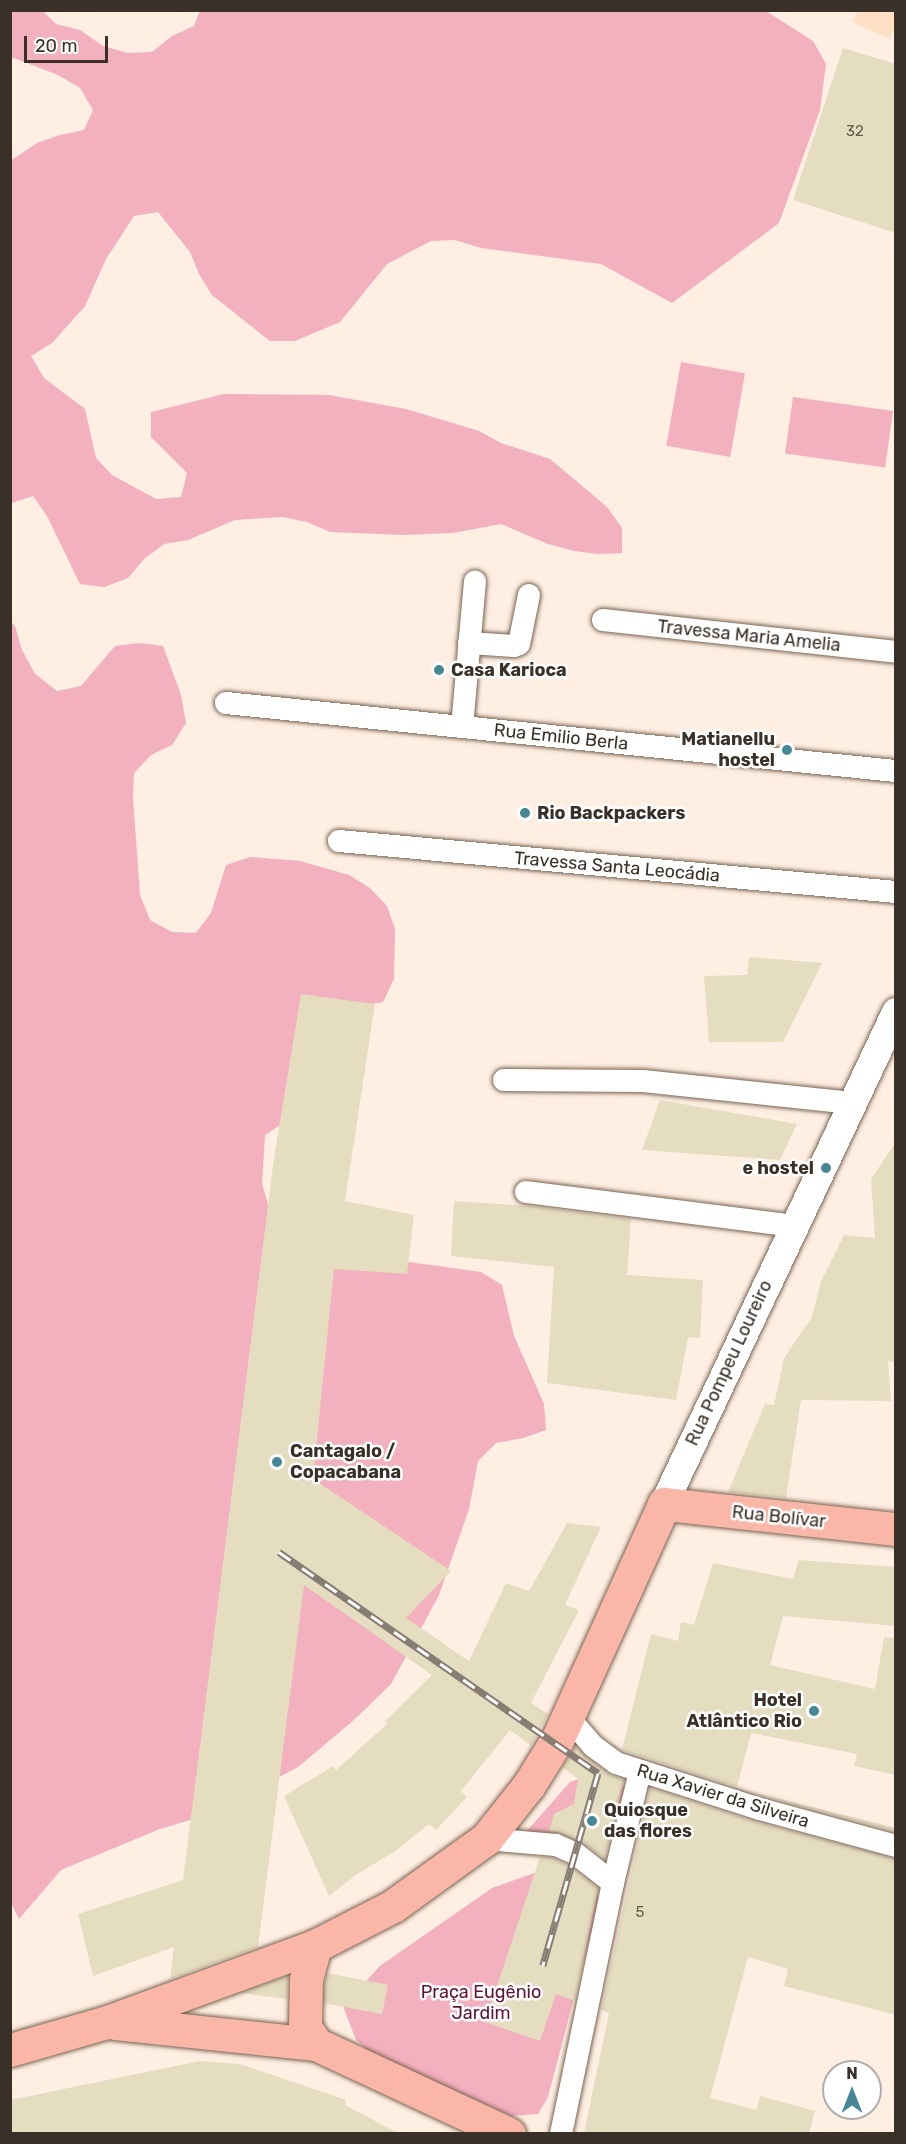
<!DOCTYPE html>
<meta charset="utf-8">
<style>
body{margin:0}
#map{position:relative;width:906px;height:2144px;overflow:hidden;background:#feefe2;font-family:Rubik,sans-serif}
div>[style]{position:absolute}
.built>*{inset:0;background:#ffe0c4}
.green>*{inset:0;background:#f3b0be;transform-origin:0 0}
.building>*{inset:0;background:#e5ddc0;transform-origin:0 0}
.roads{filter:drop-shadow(0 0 2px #786350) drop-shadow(0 0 2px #786350)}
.minor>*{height:22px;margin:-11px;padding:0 11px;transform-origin:11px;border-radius:11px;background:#fff}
.tertiary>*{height:28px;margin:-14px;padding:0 14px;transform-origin:14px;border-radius:14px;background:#fff}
.primary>*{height:33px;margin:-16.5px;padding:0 16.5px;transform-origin:16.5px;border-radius:16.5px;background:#fab6a6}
.rail>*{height:7px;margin-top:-3.5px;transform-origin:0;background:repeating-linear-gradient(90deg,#fff 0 14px,#887d72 0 28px);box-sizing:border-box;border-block:2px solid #887d72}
.dots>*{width:16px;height:16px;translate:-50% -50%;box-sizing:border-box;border:3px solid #fff;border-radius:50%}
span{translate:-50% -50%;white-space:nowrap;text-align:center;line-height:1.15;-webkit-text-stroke:5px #fff;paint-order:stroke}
.number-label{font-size:15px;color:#645b4d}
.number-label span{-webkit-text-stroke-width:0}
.street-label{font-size:18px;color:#393027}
.poi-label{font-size:18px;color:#393027;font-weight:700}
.left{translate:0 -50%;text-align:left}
.right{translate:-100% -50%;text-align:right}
.park-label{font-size:18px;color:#64112f}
.frame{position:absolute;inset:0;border:12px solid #393027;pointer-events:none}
.north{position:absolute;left:822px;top:2060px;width:60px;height:60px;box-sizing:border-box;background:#fff;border:2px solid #b0aca9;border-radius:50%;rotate:0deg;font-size:16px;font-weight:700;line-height:24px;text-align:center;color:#393027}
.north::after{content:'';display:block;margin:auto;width:21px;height:27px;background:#448896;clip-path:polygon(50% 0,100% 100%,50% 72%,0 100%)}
.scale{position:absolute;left:24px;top:36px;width:84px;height:27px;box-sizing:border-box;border:3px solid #393027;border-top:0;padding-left:8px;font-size:18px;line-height:21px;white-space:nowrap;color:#393027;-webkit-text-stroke:4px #fff;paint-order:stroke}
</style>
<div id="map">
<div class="built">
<i style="clip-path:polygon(858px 11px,895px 11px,895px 26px,890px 39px,852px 22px)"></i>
</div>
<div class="green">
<i style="clip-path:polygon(11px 10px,43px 11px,56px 24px,80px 30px,103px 46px,128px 53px,152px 52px,172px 36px,194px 26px,200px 10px,766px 11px,813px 41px,826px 64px,820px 110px,779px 223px,672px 303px,601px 264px,481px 248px,455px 240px,431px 241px,387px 264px,340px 322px,295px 341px,270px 341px,212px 295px,199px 274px,190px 252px,158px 212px,134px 216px,106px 259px,85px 306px,52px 343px,31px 356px,44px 378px,85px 409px,96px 458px,112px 475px,156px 499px,181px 497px,187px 473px,151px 437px,151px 412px,224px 394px,329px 395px,406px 409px,479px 431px,501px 443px,550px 459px,607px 507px,622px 528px,622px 553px,598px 554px,574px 551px,548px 544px,501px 524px,453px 533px,403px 535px,330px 532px,307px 522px,283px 517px,235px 520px,188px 540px,164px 544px,144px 559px,128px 578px,104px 587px,80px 584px,47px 516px,33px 496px,11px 503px,10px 161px,37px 143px,60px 135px,84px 130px,93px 110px,80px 88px,58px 75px,11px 57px)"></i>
<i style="left:681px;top:362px;width:65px;height:85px;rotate:10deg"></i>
<i style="left:793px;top:397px;width:101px;height:57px;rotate:8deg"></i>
<i style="clip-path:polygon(11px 622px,15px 626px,22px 650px,35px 674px,57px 691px,81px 686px,115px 646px,139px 643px,163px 646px,181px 695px,186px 723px,172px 745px,151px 755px,134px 773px,133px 797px,140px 895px,150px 920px,172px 932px,196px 933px,211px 913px,226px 865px,250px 857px,300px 861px,349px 875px,370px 888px,387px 906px,395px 929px,394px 979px,383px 1002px,359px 1006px,286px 1121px,265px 1135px,262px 1184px,269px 1207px,384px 1255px,409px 1262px,481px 1272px,502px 1285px,514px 1336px,544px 1404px,546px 1430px,523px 1438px,496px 1443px,478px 1461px,469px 1509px,439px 1595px,391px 1684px,355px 1719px,298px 1767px,210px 1814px,160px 1829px,61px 1870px,19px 1919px,11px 1903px)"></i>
<i style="clip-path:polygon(598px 1773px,625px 1786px,605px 1853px,559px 1833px,532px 1835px,526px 1832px,570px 1782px)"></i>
<i style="clip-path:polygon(543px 1870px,586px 1879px,598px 1890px,598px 1906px,548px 2097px,538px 2114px,511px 2116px,371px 2053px,356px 2040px,343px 2006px,380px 1966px,492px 1888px)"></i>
</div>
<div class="building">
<i style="clip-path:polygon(843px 48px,896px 64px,896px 233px,793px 200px)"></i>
<i style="clip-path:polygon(749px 957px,822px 963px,783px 1042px,709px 1042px,704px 976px,747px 975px)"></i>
<i style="clip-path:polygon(301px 994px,375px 1004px,345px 1201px,414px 1215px,407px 1274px,334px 1269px,313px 1479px,451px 1571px,406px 1618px,469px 1661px,506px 1583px,529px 1591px,567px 1523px,601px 1527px,565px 1605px,579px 1610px,531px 1703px,548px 1714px,531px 1746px,510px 1730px,461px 1791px,467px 1797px,436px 1830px,429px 1824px,394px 1852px,357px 1874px,329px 1896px,284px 1796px,333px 1766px,336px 1770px,388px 1723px,384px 1722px,432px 1675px,304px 1585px,258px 1947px,170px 1979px,174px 1947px,93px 1976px,78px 1914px,183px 1880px,274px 1158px)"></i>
<i style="clip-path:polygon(660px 1100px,797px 1124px,780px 1160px,642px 1150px)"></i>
<i style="clip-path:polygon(896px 1142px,896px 1362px,888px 1361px,891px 1401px,801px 1400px,786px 1498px,728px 1492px,765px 1404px,774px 1405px,784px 1358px,812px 1317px,821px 1281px,844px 1235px,875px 1238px,871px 1179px)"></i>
<i style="clip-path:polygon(454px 1201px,528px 1206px,631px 1219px,627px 1275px,703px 1280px,700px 1338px,688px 1337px,676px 1400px,547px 1383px,554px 1267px,451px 1256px)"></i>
<i style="clip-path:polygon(799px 1560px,896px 1567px,896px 1626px,783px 1616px,770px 1665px,875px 1689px,884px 1637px,896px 1638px,896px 1775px,854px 1766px,857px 1754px,751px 1733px,737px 1787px,622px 1750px,651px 1634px,678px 1641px,681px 1622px,694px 1625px,713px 1563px,793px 1579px)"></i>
<i style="clip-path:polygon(575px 1746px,608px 1774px,624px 1780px,605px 1859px,582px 1842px,561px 1833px,549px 1831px,554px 1814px,574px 1804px,578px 1779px,562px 1767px)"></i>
<i style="clip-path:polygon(650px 1788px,756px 1822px,896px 1859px,896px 2015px,784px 1986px,788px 1969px,748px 1957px,710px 2098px,757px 2110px,760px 2096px,815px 2111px,809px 2133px,584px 2133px,609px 2013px,601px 2010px)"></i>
<i style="clip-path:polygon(756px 1793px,896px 1828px,896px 1832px,764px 1796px)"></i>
<i style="clip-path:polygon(540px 1857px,553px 1858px,569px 1866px,598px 1888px,575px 2001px,556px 1994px,540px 2041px,485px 2022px)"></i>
<i style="left:327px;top:1973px;width:62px;height:30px;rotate:11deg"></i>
<i style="clip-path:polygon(288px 1976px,287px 1999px,241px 1993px)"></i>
<i style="clip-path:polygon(200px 2061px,240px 2064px,346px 2100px,345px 2105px,398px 2133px,10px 2133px,10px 2100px)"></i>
</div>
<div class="roads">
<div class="minor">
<i style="left:603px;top:620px;width:295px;rotate:6.2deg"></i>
<i style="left:469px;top:643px;width:45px;rotate:3.8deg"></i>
<i style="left:514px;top:646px;width:5px;rotate:-22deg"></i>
<i style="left:519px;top:644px;width:50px;rotate:-78.5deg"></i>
<i style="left:226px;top:703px;width:673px;rotate:5.8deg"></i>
<i style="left:462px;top:727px;width:146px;rotate:-84.9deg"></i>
<i style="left:339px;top:841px;width:559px;rotate:5.23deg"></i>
<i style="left:504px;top:1080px;width:139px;rotate:0.4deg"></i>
<i style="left:643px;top:1081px;width:210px;rotate:6deg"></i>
<i style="left:526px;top:1192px;width:270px;rotate:7.2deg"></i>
<i style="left:568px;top:1717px;width:38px;rotate:49deg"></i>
<i style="left:593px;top:1746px;width:29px;rotate:36deg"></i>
<i style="left:616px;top:1763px;width:151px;rotate:17.7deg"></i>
<i style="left:760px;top:1809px;width:141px;rotate:15.2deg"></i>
<i style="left:486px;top:1839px;width:70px;rotate:4.9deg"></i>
<i style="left:556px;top:1845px;width:22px;rotate:24deg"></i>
<i style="left:576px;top:1854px;width:47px;rotate:38.1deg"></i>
<i style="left:561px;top:2134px;width:256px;rotate:-78.3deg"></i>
<i style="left:613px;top:1883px;width:115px;rotate:-76.4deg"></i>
</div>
<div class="tertiary">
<i style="left:664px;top:1504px;width:544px;rotate:-64.75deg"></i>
</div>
<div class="primary">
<i style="left:315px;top:1946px;width:34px;rotate:105deg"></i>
<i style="left:306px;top:1979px;width:48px;rotate:91.2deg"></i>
<i style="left:305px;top:2027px;width:20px;rotate:57deg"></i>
<i style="left:115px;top:2023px;width:202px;rotate:6deg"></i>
<i style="left:316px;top:2044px;width:213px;rotate:25deg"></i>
<i style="left:10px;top:2050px;width:101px;rotate:-16.1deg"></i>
<i style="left:107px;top:2022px;width:221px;rotate:-20.1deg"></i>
<i style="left:315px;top:1946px;width:88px;rotate:-27.1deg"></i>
<i style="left:393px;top:1906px;width:115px;rotate:-35.8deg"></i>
<i style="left:486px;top:1839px;width:69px;rotate:-51.5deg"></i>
<i style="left:529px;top:1785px;width:55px;rotate:-58.3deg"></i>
<i style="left:558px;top:1738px;width:257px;rotate:-65.6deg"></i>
<i style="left:664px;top:1504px;width:233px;rotate:6.2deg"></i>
</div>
</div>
<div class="rail">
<i style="left:279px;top:1552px;width:388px;rotate:34.7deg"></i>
<i style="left:598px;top:1773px;width:200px;rotate:106deg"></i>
</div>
<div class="dots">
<i style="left:439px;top:670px;background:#448896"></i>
<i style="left:787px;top:750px;background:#448896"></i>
<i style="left:525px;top:813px;background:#448896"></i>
<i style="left:826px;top:1168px;background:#448896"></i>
<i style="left:277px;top:1462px;background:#448896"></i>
<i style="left:814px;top:1711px;background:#448896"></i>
<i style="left:592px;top:1821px;background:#448896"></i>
</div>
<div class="number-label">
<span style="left:855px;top:132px">32</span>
<span style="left:640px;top:1913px">5</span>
</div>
<div class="street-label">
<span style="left:749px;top:636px;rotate:6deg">Travessa Maria Amelia</span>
<span style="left:561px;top:737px;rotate:6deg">Rua Emilio Berla</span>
<span style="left:617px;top:867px;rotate:5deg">Travessa Santa Leocádia</span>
<span style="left:729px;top:1363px;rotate:-65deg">Rua Pompeu Loureiro</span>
<span style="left:779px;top:1517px;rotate:6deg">Rua Bolívar</span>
<span style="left:723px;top:1796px;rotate:17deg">Rua Xavier da Silveira</span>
</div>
<div class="poi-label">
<span class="left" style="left:451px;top:670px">Casa Karioca</span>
<span class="right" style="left:775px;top:750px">Matianellu<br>hostel</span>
<span class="left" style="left:537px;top:813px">Rio Backpackers</span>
<span class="right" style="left:814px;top:1168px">e hostel</span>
<span class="left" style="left:290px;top:1462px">Cantagalo /<br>Copacabana</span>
<span class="right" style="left:802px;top:1711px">Hotel<br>Atlântico Rio</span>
<span class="left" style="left:604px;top:1821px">Quiosque<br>das flores</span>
</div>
<div class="park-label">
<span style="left:481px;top:2003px">Praça Eugênio<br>Jardim</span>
</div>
<div class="frame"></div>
<div class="north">N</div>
<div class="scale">20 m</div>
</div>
